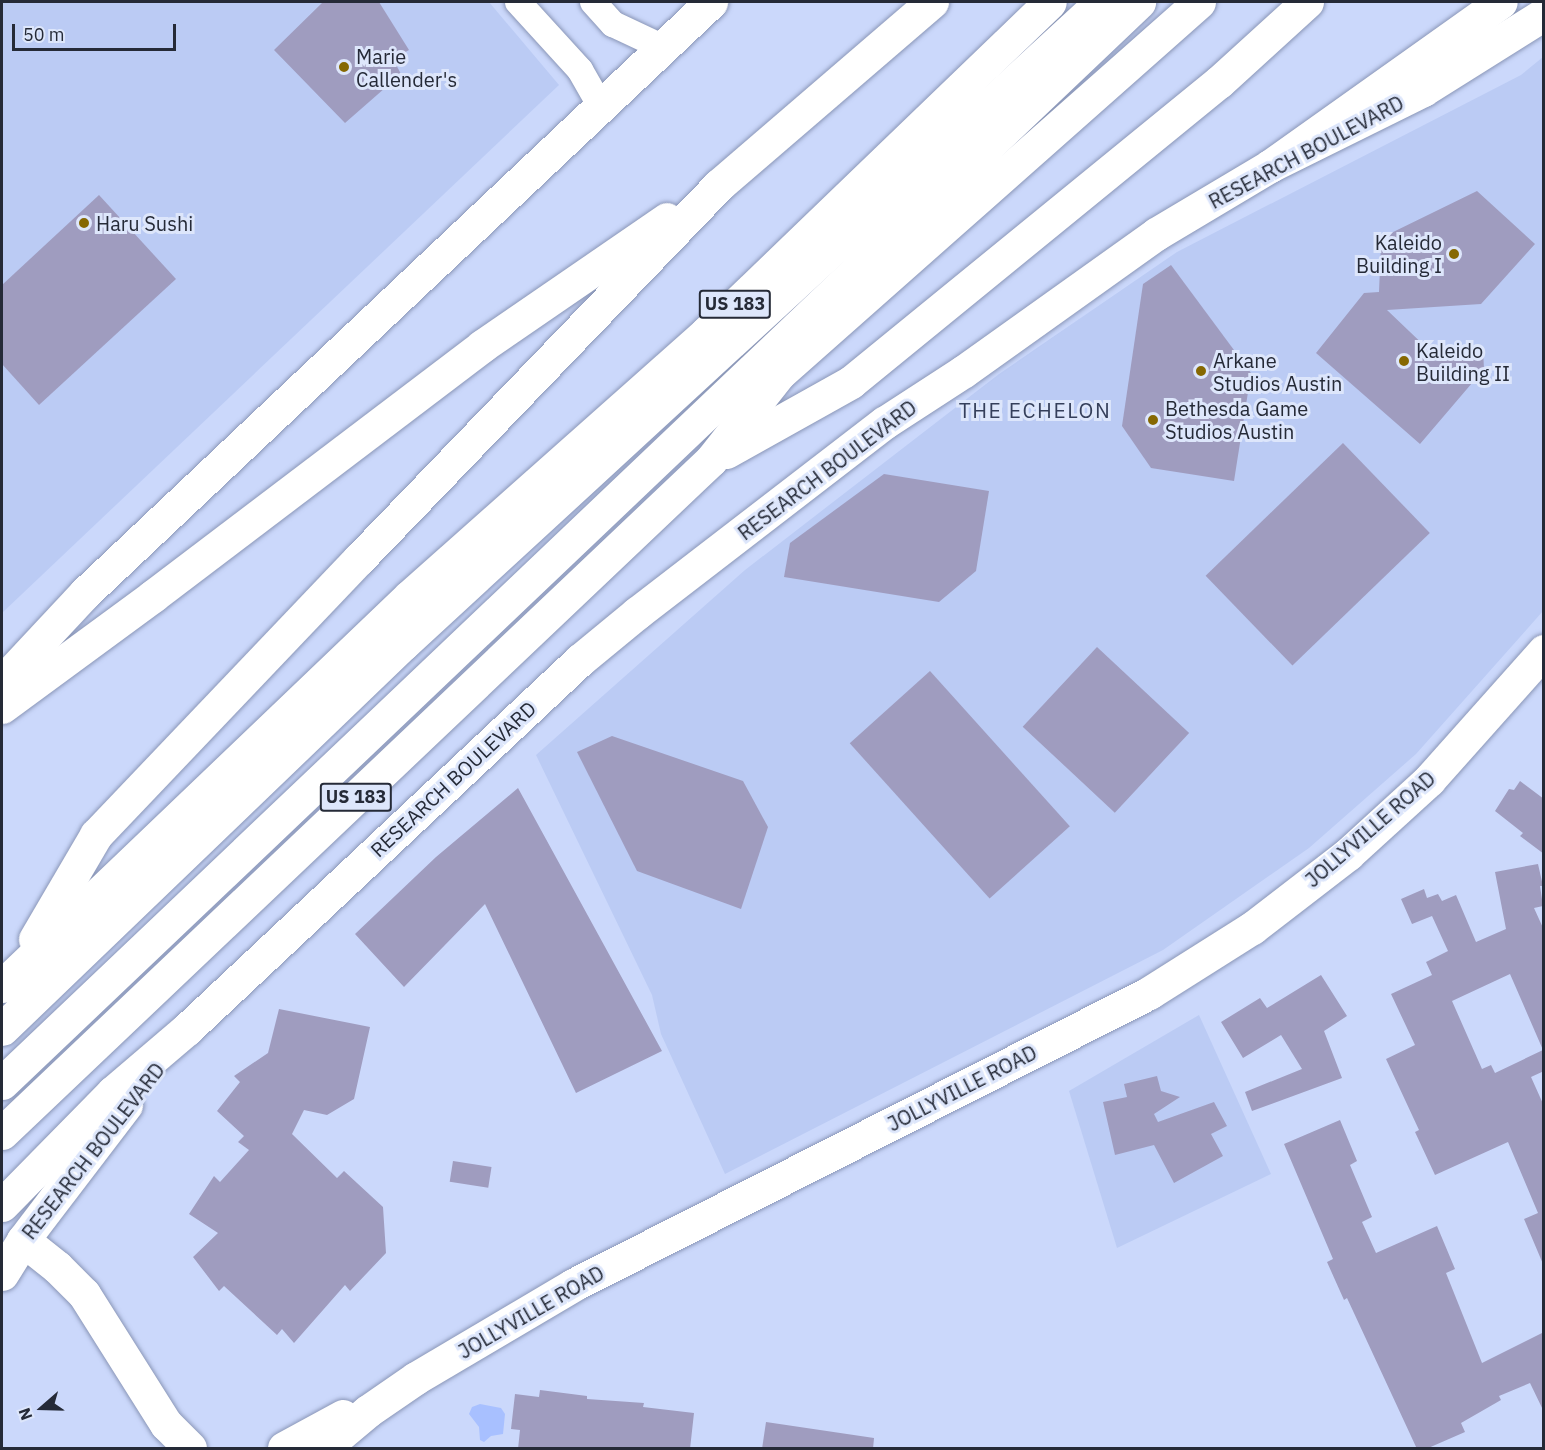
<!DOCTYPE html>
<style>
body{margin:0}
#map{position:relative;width:1545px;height:1450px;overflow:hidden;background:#cbd8fb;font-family:"IBM Plex Sans",sans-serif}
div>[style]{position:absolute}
.built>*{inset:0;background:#bbcbf4}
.water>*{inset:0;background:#a8c0ff}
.building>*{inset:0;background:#9f9cbf;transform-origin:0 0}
.roads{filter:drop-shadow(0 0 2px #8a96b7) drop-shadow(0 0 2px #8a96b7)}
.street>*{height:26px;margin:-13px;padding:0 13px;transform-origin:13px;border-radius:13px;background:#fff}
.secondary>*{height:33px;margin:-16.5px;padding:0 16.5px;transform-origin:16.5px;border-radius:16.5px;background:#fff}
.highway>*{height:33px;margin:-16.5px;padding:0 16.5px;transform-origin:16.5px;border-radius:16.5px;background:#fff}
.dots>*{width:16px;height:16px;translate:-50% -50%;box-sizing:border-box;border:3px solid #dde6fb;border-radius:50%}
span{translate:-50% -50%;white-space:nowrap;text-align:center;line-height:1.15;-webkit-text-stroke:6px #dde6fb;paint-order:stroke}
.shield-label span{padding:2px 4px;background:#dde6fb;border:2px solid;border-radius:4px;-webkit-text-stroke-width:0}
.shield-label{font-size:18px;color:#252a37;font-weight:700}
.poi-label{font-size:20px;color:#252a37}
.left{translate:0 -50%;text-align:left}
.right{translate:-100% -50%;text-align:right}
.street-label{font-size:20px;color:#252a37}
.neighbourhood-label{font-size:21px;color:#353f5b;letter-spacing:1.5px}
.frame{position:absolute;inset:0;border:3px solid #252a37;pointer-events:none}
.north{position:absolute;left:12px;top:1378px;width:60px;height:60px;-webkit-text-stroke:4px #dde6fb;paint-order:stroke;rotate:250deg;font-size:16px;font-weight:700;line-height:24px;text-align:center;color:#252a37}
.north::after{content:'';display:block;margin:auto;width:21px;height:27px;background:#252a37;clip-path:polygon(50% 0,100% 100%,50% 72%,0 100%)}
.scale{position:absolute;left:12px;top:24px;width:164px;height:27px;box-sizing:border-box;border:3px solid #252a37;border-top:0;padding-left:8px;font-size:18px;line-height:21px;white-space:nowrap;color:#252a37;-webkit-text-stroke:4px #dde6fb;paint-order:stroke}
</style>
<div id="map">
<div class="built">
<i style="clip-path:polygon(2px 2px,489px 2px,559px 85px,2px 613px)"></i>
<i style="clip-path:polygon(1543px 57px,1543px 611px,1416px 754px,1309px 848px,1163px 950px,725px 1174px,661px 1034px,652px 995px,536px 755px,745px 570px,999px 374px,1177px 252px,1521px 75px)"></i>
<i style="clip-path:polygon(1199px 1015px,1271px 1174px,1117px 1248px,1069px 1091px)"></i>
</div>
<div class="water">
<i style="clip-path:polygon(480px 1404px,501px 1408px,505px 1414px,503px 1434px,491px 1436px,484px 1442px,480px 1440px,479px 1427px,469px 1414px,472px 1407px)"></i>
</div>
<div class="building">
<i style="clip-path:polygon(323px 2px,379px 2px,409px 50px,393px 59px,401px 74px,345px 123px,274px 50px)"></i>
<i style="clip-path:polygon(1477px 191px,1535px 244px,1481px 304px,1387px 310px,1431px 352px,1483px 349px,1484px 369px,1420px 444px,1316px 353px,1364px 293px,1379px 292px,1381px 244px,1387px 235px)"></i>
<i style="clip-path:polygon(99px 195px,176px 279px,39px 405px,2px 364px,2px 285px)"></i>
<i style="clip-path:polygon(1171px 265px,1251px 373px,1234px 481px,1151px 468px,1122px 426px,1143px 284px)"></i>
<i style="left:1343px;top:443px;width:125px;height:191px;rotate:46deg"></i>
<i style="clip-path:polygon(884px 474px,989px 491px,976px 571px,939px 602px,784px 577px,790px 543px)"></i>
<i style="left:1097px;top:647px;width:126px;height:109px;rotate:43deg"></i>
<i style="left:930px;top:671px;width:209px;height:108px;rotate:48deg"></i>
<i style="clip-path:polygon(612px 736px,743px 781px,768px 827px,741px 909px,637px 871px,577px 752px)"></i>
<i style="clip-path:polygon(1520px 781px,1544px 799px,1544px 854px,1520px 836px,1523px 833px,1495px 811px,1509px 789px,1514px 790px)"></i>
<i style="clip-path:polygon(518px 788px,662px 1051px,576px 1093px,485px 904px,404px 987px,355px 934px,436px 857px)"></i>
<i style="clip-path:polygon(evenodd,1538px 864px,1543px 886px,1540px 886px,1543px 906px,1534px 908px,1544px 930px,1544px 1071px,1531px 1077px,1544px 1106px,1543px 1264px,1524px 1219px,1538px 1213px,1508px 1142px,1435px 1175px,1415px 1132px,1419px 1130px,1386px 1059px,1415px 1045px,1391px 994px,1432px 975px,1426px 962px,1448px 951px,1432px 916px,1412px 924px,1401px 899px,1424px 889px,1427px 898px,1438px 894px,1442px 901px,1456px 895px,1476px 942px,1506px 929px,1495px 872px,1538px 864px,1510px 974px,1543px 1050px,1495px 1073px,1491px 1065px,1482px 1069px,1452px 1001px,1510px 974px)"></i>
<i style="clip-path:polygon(1321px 975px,1347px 1016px,1324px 1031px,1342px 1078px,1252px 1111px,1245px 1092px,1302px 1069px,1281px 1035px,1243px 1058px,1221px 1022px,1260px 998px,1267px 1008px)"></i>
<i style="clip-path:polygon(279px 1009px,370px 1027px,354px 1099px,327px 1115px,304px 1110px,292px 1134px,337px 1178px,344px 1171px,383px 1207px,386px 1253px,350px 1291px,345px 1285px,294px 1343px,282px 1329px,277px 1335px,224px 1286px,219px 1291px,193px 1257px,218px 1233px,189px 1214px,214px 1176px,220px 1182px,249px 1150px,238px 1142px,244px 1136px,217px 1111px,240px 1082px,234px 1076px,268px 1053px)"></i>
<i style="clip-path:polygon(1157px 1076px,1161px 1091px,1180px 1097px,1154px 1114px,1158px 1122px,1214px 1102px,1227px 1126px,1211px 1134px,1223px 1156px,1174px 1183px,1154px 1145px,1115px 1155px,1103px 1102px,1127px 1097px,1124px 1084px)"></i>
<i style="clip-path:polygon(1340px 1120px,1357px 1161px,1350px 1165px,1372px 1217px,1362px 1222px,1376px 1253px,1437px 1226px,1455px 1269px,1446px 1273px,1482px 1363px,1544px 1332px,1544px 1412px,1530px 1383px,1499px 1396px,1501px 1400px,1461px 1423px,1465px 1432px,1426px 1449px,1417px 1449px,1347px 1298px,1344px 1300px,1327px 1262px,1333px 1259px,1284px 1144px)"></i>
<i style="left:453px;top:1161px;width:39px;height:21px;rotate:9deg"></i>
<i style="clip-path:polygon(540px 1390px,587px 1396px,587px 1399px,644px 1403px,643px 1407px,694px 1413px,690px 1449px,518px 1449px,520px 1430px,511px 1429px,515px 1394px,539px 1397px)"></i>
<i style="clip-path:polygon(766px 1422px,874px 1438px,873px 1449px,762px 1449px)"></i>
</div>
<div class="roads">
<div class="street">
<i style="left:518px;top:2px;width:92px;rotate:47.6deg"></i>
<i style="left:580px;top:70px;width:40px;rotate:60.3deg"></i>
<i style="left:593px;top:2px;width:30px;rotate:48deg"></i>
<i style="left:613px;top:24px;width:54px;rotate:25.1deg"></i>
</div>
<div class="secondary">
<i style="left:2px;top:682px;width:122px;rotate:-47deg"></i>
<i style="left:85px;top:593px;width:861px;rotate:-43.35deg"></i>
<i style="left:2px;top:1205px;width:158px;rotate:-45.5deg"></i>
<i style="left:113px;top:1092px;width:97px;rotate:-40.4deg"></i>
<i style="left:187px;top:1029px;width:539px;rotate:-43.2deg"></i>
<i style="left:580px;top:660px;width:74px;rotate:-39.5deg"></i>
<i style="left:637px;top:613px;width:312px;rotate:-37.6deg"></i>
<i style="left:884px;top:423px;width:95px;rotate:-33deg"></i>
<i style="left:964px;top:371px;width:236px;rotate:-35.5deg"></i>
<i style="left:1156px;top:234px;width:133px;rotate:-30.8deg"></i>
<i style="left:1270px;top:166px;width:171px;rotate:-26.4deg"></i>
<i style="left:1423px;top:90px;width:143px;rotate:-32.1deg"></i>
<i style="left:23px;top:1240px;width:43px;rotate:38.5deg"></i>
<i style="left:57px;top:1267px;width:38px;rotate:45deg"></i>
<i style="left:84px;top:1294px;width:154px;rotate:57.8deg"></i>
<i style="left:166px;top:1424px;width:34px;rotate:45deg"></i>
<i style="left:2px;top:1274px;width:40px;rotate:-58deg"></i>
<i style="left:23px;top:1240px;width:170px;rotate:-52.7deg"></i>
<i style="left:284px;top:1448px;width:67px;rotate:-28.5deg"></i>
<i style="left:324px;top:1448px;width:57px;rotate:-40.1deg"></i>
<i style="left:368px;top:1411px;width:58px;rotate:-34.5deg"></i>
<i style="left:416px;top:1378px;width:182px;rotate:-30.6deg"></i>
<i style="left:573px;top:1285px;width:646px;rotate:-26.88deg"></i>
<i style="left:1149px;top:993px;width:122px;rotate:-32.3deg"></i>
<i style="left:1252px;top:928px;width:121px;rotate:-37.6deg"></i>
<i style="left:1348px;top:854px;width:110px;rotate:-42.4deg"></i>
<i style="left:1429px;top:780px;width:173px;rotate:-48.3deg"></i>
</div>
<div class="highway">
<i style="left:1270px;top:166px;width:283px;rotate:-35.4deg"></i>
<i style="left:726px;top:452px;width:143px;rotate:-29.2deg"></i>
<i style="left:851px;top:382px;width:475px;rotate:-39.2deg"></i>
<i style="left:1219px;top:82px;width:119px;rotate:-42.3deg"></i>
<i style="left:2px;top:707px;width:187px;rotate:-36.3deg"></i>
<i style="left:153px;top:596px;width:413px;rotate:-37.2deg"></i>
<i style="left:482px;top:346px;width:224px;rotate:-34.5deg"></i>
<i style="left:35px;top:939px;width:121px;rotate:-59.6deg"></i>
<i style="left:96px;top:835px;width:381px;rotate:-46.4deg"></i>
<i style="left:359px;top:559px;width:519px;rotate:-46.09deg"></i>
<i style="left:719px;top:185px;width:281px;rotate:-40.7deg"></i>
<i style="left:2px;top:986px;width:564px;rotate:-43.71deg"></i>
<i style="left:410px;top:596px;width:396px;rotate:-41.6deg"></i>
<i style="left:706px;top:333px;width:477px;rotate:-43.9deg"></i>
<i style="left:2px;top:1029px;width:556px;rotate:-43.83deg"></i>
<i style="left:403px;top:644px;width:948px;rotate:-42.61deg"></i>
<i style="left:2px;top:1083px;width:1569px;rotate:-43.55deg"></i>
<i style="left:2px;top:1133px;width:978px;rotate:-43.51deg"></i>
<i style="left:711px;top:460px;width:110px;rotate:-51.7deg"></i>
<i style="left:779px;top:374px;width:561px;rotate:-41.53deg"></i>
</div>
</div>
<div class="dots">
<i style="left:344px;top:67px;background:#866802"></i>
<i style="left:84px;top:223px;background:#866802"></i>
<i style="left:1454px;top:254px;background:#866802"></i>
<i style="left:1404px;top:361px;background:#866802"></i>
<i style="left:1201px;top:371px;background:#866802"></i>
<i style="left:1153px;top:420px;background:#866802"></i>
</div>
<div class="shield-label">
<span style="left:735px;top:304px">US 183</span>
<span style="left:356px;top:797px">US 183</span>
</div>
<div class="poi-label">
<span class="left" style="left:356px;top:68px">Marie<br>Callender's</span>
<span class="left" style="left:96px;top:223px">Haru Sushi</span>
<span class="right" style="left:1442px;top:254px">Kaleido<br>Building I</span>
<span class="left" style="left:1416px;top:362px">Kaleido<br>Building II</span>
<span class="left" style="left:1213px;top:372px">Arkane<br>Studios Austin</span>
<span class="left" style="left:1165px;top:420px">Bethesda Game<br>Studios Austin</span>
</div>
<div class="street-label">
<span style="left:1306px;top:152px;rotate:-28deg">RESEARCH BOULEVARD</span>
<span style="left:827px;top:470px;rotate:-37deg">RESEARCH BOULEVARD</span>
<span style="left:453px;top:779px;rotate:-43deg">RESEARCH BOULEVARD</span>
<span style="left:1370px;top:829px;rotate:-41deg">JOLLYVILLE ROAD</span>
<span style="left:962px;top:1088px;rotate:-27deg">JOLLYVILLE ROAD</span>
<span style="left:93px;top:1151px;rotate:-52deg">RESEARCH BOULEVARD</span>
<span style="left:531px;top:1312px;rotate:-30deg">JOLLYVILLE ROAD</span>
</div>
<div class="neighbourhood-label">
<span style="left:1035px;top:410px">THE ECHELON</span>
</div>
<div class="frame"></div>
<div class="north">N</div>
<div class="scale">50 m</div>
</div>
